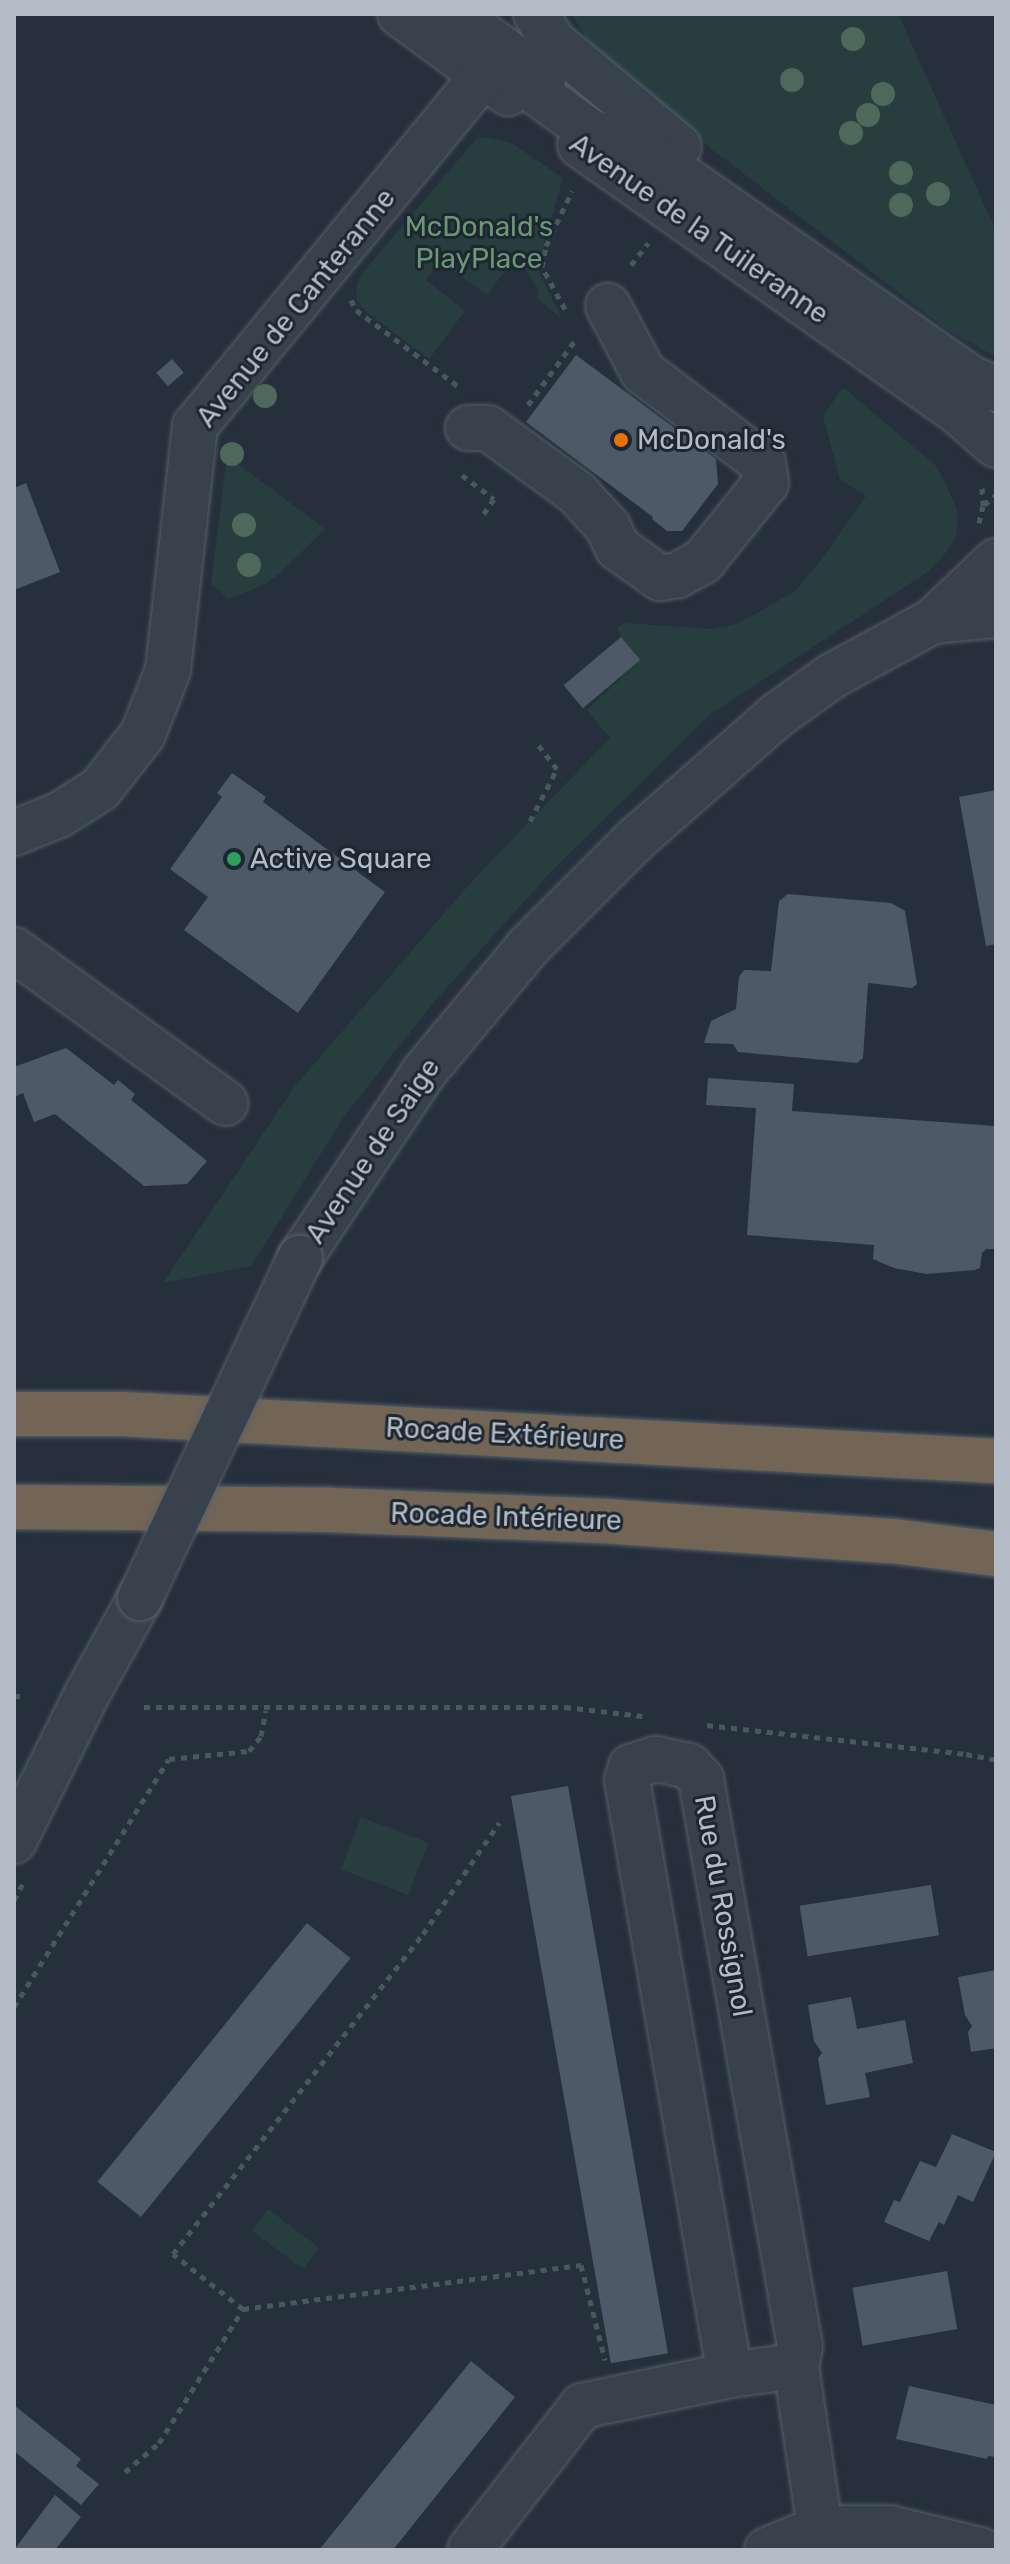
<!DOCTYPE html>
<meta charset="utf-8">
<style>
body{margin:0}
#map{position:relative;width:1010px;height:2564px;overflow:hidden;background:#25303c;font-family:Rubik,sans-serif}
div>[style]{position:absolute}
.green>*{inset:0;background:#283e3e;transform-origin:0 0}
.building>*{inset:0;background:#4e5967;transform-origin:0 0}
.path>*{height:5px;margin-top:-2.5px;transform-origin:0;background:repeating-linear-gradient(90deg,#465a5c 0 6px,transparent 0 12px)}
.roads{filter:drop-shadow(0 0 2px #56606a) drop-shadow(0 0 2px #56606a)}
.minor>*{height:44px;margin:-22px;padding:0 22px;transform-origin:22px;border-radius:22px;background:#38424c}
.highway>*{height:44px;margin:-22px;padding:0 22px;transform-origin:22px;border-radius:22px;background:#726556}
.bridges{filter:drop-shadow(0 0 2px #56606a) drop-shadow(0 0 2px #56606a)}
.minor-bridge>*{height:44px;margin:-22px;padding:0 22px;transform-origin:22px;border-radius:22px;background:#38424c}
.trees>*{width:24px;height:24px;margin:-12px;border-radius:50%;background:#4c695b}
.dots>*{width:22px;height:22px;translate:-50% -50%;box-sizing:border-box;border:4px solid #1d2731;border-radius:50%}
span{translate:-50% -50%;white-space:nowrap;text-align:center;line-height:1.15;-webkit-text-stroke:6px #1d2731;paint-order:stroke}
.park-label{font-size:28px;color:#6c9774}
.street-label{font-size:28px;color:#b4bdc7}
.poi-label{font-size:28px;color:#b4bdc7}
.left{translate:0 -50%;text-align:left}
.frame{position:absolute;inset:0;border:16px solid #b4bdc7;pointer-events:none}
</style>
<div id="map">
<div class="green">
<i style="clip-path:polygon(571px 14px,898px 14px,996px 231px,996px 357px,946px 329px,709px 147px,593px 47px)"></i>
<i style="clip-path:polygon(486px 137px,511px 143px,563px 178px,537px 268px,562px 319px,536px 297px,539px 291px,517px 255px,487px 295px,440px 261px,426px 280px,465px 311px,429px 359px,362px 308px,356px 299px,357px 286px,361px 275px,477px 138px)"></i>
<i style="clip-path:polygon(843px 387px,935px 465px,944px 480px,956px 508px,958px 525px,955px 539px,942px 558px,926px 573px,708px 716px,548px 875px,434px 1002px,345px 1115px,251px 1266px,163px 1283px,295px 1086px,473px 880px,610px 738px,587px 710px,640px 660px,621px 637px,618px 627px,625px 623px,712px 629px,739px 623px,794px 592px,819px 563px,866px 496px,840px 480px,823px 416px)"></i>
<i style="clip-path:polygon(227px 456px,325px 529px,279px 574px,263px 585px,229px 599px,211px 584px)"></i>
<i style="left:361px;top:1817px;width:72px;height:56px;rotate:21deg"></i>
<i style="left:268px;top:2209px;width:64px;height:27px;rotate:37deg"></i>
</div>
<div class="building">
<i style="clip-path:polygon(576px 355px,716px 459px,718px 484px,682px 531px,667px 531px,652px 519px,653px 517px,526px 422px)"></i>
<i style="left:172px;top:359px;width:18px;height:21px;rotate:49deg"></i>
<i style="clip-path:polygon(26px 483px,60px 572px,14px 590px,14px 488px)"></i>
<i style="left:621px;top:637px;width:30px;height:75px;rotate:50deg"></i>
<i style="clip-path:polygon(232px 773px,266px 797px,263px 802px,385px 892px,298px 1013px,184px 930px,208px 897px,170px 869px,222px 797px,217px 793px)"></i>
<i style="clip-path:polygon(996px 790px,996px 944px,986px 946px,959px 797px)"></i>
<i style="clip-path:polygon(788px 894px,891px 903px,905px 911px,917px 984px,912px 988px,868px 983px,863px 1058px,857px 1063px,738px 1052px,733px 1044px,704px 1043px,711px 1021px,736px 1009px,739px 977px,744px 970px,771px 971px,779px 901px)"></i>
<i style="clip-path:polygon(66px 1048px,114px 1085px,118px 1080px,135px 1094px,131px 1100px,207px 1161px,187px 1184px,144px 1186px,55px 1114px,34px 1122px,23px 1093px,14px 1097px,14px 1067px)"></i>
<i style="clip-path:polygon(708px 1078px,794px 1084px,792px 1111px,995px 1126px,996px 1249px,986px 1249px,982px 1253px,980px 1268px,975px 1270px,926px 1274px,894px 1268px,873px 1259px,874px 1245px,747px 1235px,756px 1108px,706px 1105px)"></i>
<i style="left:568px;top:1786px;width:576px;height:58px;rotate:80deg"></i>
<i style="left:931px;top:1885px;width:51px;height:133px;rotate:81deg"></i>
<i style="left:307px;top:1923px;width:56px;height:333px;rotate:39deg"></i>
<i style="clip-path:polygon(996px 1970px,996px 2048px,971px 2052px,968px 2032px,972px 2026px,965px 2015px,958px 1977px)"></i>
<i style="clip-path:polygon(851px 1997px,857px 2029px,905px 2020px,913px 2063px,865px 2073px,870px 2097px,826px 2105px,818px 2058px,822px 2053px,814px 2041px,808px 2005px)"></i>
<i style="clip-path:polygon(952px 2134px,996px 2152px,973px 2202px,958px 2195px,944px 2225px,939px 2222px,929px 2241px,884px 2222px,894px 2200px,900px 2202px,920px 2161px,936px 2167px)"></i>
<i style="left:947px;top:2271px;width:59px;height:96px;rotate:80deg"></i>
<i style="clip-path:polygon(471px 2361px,515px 2397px,393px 2550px,319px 2550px)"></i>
<i style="clip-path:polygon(909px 2386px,996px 2405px,996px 2457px,988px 2456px,987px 2459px,896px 2439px)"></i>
<i style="clip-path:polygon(14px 2405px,81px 2459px,76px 2466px,99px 2484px,81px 2505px,14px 2451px)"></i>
<i style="clip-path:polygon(55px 2495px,81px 2517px,55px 2550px,14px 2550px)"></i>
</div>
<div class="path">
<i style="left:631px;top:265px;width:28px;rotate:-52deg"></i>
<i style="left:351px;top:300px;width:11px;rotate:63deg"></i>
<i style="left:356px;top:310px;width:127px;rotate:36.7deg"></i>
<i style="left:565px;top:309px;width:48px;rotate:-118.7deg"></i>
<i style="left:542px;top:267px;width:21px;rotate:-79deg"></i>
<i style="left:546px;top:246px;width:61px;rotate:-64.7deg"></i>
<i style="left:528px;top:405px;width:82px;rotate:-54deg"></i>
<i style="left:462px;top:475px;width:40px;rotate:37deg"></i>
<i style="left:494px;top:499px;width:19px;rotate:125deg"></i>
<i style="left:984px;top:505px;width:16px;rotate:-40deg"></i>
<i style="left:979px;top:523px;width:17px;rotate:-77deg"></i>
<i style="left:983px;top:506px;width:21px;rotate:-93deg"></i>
<i style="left:530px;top:821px;width:59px;rotate:-62.6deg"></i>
<i style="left:557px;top:769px;width:33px;rotate:-128deg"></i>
<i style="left:14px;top:1696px;width:6px"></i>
<i style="left:144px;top:1707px;width:421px"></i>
<i style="left:565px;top:1707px;width:78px;rotate:6.7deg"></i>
<i style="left:707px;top:1725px;width:261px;rotate:6.4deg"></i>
<i style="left:966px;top:1754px;width:31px;rotate:11deg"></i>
<i style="left:14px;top:1900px;width:19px;rotate:-62deg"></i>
<i style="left:14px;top:2007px;width:292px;rotate:-58deg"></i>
<i style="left:169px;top:1759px;width:80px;rotate:-5.7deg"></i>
<i style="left:249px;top:1751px;width:19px;rotate:-51deg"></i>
<i style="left:261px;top:1736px;width:26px;rotate:-79deg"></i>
<i style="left:243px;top:2309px;width:89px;rotate:-141.8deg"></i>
<i style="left:173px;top:2254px;width:406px;rotate:-52deg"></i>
<i style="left:423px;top:1934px;width:135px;rotate:-55.6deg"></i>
<i style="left:125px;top:2472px;width:45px;rotate:-40.5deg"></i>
<i style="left:159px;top:2443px;width:158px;rotate:-57.9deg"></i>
<i style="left:243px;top:2309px;width:341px;rotate:-7.4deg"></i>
<i style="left:581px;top:2265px;width:98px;rotate:75.8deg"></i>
</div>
<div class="roads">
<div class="minor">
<i style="left:400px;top:14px;width:134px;rotate:36.2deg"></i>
<i style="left:454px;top:14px;width:110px;rotate:35.7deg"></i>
<i style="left:536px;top:14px;width:31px;rotate:59deg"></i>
<i style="left:552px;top:41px;width:165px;rotate:39.8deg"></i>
<i style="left:628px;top:139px;width:422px;rotate:34.9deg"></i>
<i style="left:974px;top:380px;width:24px;rotate:22deg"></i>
<i style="left:580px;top:145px;width:460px;rotate:35.2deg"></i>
<i style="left:956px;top:410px;width:53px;rotate:41.2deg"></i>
<i style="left:468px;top:428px;width:20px"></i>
<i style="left:488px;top:428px;width:110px;rotate:36.1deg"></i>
<i style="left:577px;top:493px;width:46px;rotate:47.6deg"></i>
<i style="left:608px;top:527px;width:23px;rotate:65deg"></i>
<i style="left:618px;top:548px;width:52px;rotate:35.5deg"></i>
<i style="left:660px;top:578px;width:18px;rotate:-9deg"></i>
<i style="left:678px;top:575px;width:29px;rotate:-29deg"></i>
<i style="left:703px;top:561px;width:100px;rotate:-51.1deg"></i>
<i style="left:766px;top:483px;width:20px;rotate:-99deg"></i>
<i style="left:763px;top:463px;width:151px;rotate:-142.8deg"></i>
<i style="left:643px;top:372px;width:75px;rotate:-117.9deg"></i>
<i style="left:933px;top:621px;width:63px;rotate:-5.4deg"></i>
<i style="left:14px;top:833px;width:48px;rotate:-21.8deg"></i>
<i style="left:59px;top:815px;width:49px;rotate:-32.4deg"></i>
<i style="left:100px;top:789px;width:70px;rotate:-52deg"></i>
<i style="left:143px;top:734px;width:69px;rotate:-68.7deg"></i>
<i style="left:168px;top:670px;width:245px;rotate:-83.7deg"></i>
<i style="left:195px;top:426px;width:454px;rotate:-50.6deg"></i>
<i style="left:483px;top:75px;width:25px;rotate:-7deg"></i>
<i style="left:508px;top:72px;width:102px;rotate:35.9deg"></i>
<i style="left:591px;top:132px;width:63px;rotate:21.3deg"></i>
<i style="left:14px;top:950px;width:261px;rotate:35.9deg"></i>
<i style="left:300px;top:1258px;width:224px;rotate:-56.3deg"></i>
<i style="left:424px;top:1072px;width:163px;rotate:-50.2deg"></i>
<i style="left:528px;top:947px;width:151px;rotate:-45deg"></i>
<i style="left:635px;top:840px;width:188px;rotate:-41.3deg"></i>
<i style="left:776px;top:716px;width:69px;rotate:-35.5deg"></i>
<i style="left:832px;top:676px;width:115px;rotate:-28.6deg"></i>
<i style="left:933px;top:621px;width:87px;rotate:-43.6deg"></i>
<i style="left:14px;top:1841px;width:164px;rotate:-63.6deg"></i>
<i style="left:87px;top:1694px;width:110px;rotate:-61.1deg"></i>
<i style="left:730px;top:2375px;width:604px;rotate:-99.82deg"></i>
<i style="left:627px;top:1780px;width:14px;rotate:-73deg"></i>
<i style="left:631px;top:1767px;width:26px;rotate:-18deg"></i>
<i style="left:656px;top:1759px;width:34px;rotate:12deg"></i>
<i style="left:689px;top:1766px;width:18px;rotate:47deg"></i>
<i style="left:701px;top:1779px;width:576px;rotate:80.1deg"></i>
<i style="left:800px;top:2346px;width:20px;rotate:101deg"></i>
<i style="left:796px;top:2366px;width:164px;rotate:81.6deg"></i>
<i style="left:470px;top:2550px;width:182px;rotate:-52.1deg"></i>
<i style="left:582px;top:2406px;width:151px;rotate:-11.8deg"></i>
<i style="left:730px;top:2375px;width:67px;rotate:-7.8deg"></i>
<i style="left:767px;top:2550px;width:57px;rotate:-22.5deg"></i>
<i style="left:820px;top:2528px;width:70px"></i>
<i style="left:890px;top:2528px;width:93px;rotate:13.7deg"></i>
</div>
<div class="highway">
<i style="left:14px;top:1414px;width:107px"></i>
<i style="left:121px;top:1414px;width:876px;rotate:3.07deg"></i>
<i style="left:14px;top:1507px;width:317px;rotate:0.5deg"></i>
<i style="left:331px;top:1510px;width:273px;rotate:2.3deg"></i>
<i style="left:604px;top:1521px;width:290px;rotate:4deg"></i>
<i style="left:893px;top:1541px;width:104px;rotate:7.2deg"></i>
</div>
</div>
<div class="bridges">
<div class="minor-bridge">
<i style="left:140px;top:1598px;width:376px;rotate:-64.8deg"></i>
</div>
</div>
<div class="trees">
<i style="left:853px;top:39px"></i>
<i style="left:792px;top:80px"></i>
<i style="left:883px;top:94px"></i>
<i style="left:868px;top:115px"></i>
<i style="left:851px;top:133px"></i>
<i style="left:901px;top:173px"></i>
<i style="left:938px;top:194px"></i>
<i style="left:901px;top:205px"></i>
<i style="left:265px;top:396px"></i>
<i style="left:232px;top:454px"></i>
<i style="left:244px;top:525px"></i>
<i style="left:249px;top:565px"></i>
</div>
<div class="dots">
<i style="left:621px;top:440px;background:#e8710a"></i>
<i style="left:234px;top:859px;background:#2e9e5b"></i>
</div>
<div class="park-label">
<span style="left:479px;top:243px">McDonald's<br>PlayPlace</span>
</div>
<div class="street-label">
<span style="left:699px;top:229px;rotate:35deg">Avenue de la Tuileranne</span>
<span style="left:296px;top:308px;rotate:-51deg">Avenue de Canteranne</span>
<span style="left:373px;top:1151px;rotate:-56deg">Avenue de Saige</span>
<span style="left:505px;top:1434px;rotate:3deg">Rocade Extérieure</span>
<span style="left:506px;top:1517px;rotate:2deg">Rocade Intérieure</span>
<span style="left:723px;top:1906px;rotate:80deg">Rue du Rossignol</span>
</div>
<div class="poi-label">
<span class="left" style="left:637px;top:440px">McDonald's</span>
<span class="left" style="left:250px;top:859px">Active Square</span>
</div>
<div class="frame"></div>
</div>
